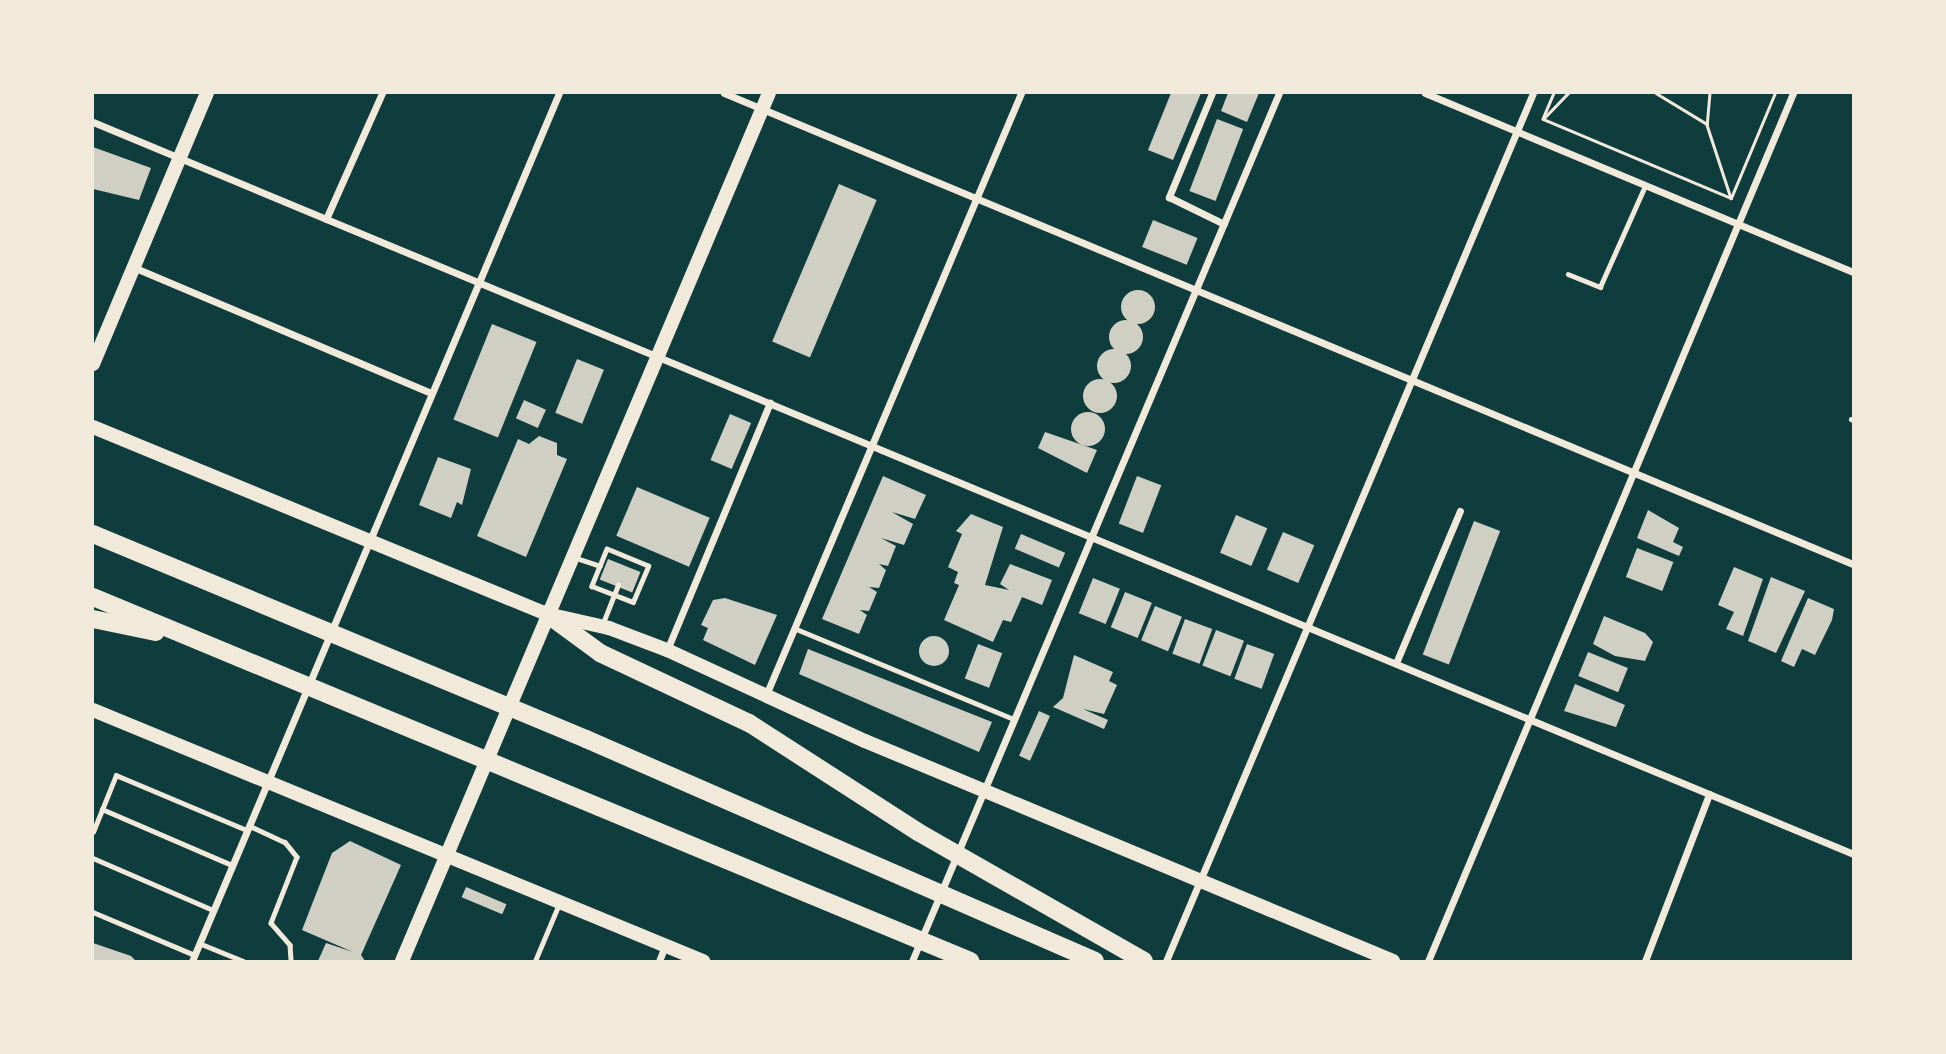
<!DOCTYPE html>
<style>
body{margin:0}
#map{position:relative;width:1946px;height:1054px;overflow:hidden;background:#0f3d3e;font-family:Roboto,sans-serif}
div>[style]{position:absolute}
.building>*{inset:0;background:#cfcfc3;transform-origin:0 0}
.round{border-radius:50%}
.path>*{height:2.5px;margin:-1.25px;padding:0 1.25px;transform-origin:1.25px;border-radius:1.25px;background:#f1e9da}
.service>*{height:4.5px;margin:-2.25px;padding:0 2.25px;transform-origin:2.25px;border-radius:2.25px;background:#f1e9da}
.minor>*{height:7px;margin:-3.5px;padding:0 3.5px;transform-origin:3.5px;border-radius:3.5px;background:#f1e9da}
.primary>*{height:14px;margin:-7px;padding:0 7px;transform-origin:7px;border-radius:7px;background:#f1e9da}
.motorway>*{height:18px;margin:-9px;padding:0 9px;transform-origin:9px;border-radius:9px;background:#f1e9da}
span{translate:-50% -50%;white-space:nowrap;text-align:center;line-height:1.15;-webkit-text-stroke:5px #f1e9da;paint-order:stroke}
.frame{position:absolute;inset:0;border:94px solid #f1e9da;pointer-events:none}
</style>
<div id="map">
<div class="building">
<i style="clip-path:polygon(1171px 93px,1201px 93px,1173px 160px,1148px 150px)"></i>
<i style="clip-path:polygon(1228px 93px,1259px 93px,1247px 122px,1221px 111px)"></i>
<i style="left:1217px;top:119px;width:28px;height:77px;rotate:21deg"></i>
<i style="clip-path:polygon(93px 147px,151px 168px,139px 200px,93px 189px)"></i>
<i style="left:839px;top:184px;width:41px;height:171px;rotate:23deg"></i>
<i style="left:1153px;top:220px;width:48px;height:29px;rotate:22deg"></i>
<i class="round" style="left:1121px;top:290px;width:34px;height:34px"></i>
<i class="round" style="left:1109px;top:320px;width:34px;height:34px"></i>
<i style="left:492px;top:324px;width:48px;height:103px;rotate:22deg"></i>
<i class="round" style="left:1097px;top:349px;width:34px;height:34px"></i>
<i style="left:577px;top:359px;width:29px;height:58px;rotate:22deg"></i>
<i class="round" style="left:1083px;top:379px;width:34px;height:34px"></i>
<i style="left:524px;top:400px;width:24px;height:20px;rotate:24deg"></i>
<i class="round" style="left:1071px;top:412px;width:34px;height:34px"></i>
<i style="left:730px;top:414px;width:23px;height:50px;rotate:23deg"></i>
<i style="clip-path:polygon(1045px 432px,1097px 450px,1087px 473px,1038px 448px)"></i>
<i style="clip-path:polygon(539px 436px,557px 443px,557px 455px,567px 459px,526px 557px,477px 536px,518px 439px,529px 444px)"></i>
<i style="clip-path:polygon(438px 457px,471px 469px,462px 505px,457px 502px,451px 518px,419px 505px)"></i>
<i style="clip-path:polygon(883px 476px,926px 495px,915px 519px,892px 512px,913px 524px,904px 545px,881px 538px,896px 546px,888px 566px,879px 564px,886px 570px,879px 588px,869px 587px,877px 592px,869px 611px,860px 610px,867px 615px,859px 634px,822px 619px)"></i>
<i style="left:1137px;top:476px;width:26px;height:51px;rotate:21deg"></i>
<i style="left:637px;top:487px;width:79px;height:53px;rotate:23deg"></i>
<i style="clip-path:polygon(1648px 510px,1679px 528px,1673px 542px,1683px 547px,1679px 556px,1637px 538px)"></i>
<i style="clip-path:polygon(971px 514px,1003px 527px,985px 585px,1009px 590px,1000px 584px,1010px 564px,1052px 580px,1042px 605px,1022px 597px,1011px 622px,1003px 620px,993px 642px,944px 620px,959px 585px,954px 583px,958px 572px,948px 567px,962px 534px,956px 531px)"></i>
<i style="left:1236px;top:515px;width:34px;height:41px;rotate:23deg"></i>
<i style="left:1474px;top:521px;width:28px;height:143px;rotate:21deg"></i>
<i style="left:1283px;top:532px;width:34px;height:41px;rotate:23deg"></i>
<i style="left:1021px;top:534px;width:48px;height:16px;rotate:23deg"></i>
<i style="left:1637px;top:548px;width:39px;height:31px;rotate:21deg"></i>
<i style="left:608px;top:559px;width:35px;height:22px;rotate:22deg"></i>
<i style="clip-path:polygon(1734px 567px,1763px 579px,1743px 636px,1726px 629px,1734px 612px,1718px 605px)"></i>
<i style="clip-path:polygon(1771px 577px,1805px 591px,1776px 653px,1748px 641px)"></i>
<i style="left:1093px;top:578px;width:29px;height:38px;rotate:22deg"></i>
<i style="left:1125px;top:592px;width:29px;height:38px;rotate:22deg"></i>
<i style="clip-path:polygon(725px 598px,777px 615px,755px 665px,703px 640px,708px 628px,701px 625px,713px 600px)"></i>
<i style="clip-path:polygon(1808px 598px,1834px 609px,1832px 620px,1815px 655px,1802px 649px,1794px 667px,1781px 661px)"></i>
<i style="left:1155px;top:606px;width:29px;height:37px;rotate:22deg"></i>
<i style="clip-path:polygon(1604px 616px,1645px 633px,1653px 642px,1645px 661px,1615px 656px,1593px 644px)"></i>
<i style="left:1185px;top:619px;width:29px;height:37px;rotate:20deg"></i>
<i style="left:1216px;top:630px;width:30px;height:38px;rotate:21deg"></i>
<i class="round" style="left:919px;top:636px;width:30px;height:30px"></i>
<i style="left:978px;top:644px;width:26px;height:37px;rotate:21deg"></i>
<i style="left:1247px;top:644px;width:29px;height:37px;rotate:20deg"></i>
<i style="clip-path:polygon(808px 649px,992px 722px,979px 752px,799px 674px)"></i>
<i style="left:1588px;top:652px;width:43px;height:26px;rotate:22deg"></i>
<i style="clip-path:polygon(1074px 655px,1113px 672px,1109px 681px,1117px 685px,1104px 714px,1083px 709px,1108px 720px,1104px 729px,1053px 707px,1063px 698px)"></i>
<i style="clip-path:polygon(1575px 684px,1625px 705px,1616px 727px,1564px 711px)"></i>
<i style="left:1039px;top:711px;width:12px;height:49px;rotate:24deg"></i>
<i style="clip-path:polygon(350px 841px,401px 865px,361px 955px,365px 961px,318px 961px,326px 943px,353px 952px,302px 930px,332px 853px)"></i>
<i style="left:466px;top:887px;width:44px;height:11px;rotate:23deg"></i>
<i style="clip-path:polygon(93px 943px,131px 956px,136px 961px,93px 961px)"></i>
</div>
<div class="path">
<i style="left:1554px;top:93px;width:28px;rotate:113deg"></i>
<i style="left:1543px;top:119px;width:204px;rotate:22.8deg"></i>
<i style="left:1731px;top:198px;width:114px;rotate:-67.3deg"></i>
<i style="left:1656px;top:93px;width:60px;rotate:31.3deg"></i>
<i style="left:1710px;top:93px;width:32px;rotate:95deg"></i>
<i style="left:1707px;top:125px;width:77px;rotate:71.8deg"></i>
<i style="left:1544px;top:118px;width:35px;rotate:-46deg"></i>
</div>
<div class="service">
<i style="left:1568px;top:274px;width:35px;rotate:22deg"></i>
<i style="left:1600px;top:287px;width:111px;rotate:-66deg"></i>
<i style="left:1851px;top:419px;width:2px;rotate:27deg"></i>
<i style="left:576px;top:558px;width:25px;rotate:18deg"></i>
<i style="left:600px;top:566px;width:22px;rotate:112deg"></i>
<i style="left:592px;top:586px;width:44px;rotate:21.3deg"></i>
<i style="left:633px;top:602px;width:39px;rotate:-67deg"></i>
<i style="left:648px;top:566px;width:44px;rotate:-157.5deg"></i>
<i style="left:607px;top:549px;width:18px;rotate:112deg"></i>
<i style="left:603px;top:623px;width:41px;rotate:-68.5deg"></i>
<i style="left:794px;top:628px;width:238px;rotate:22.5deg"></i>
<i style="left:102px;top:809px;width:142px;rotate:23.3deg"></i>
<i style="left:250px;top:826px;width:38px;rotate:25deg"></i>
<i style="left:285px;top:842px;width:19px;rotate:51deg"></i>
<i style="left:297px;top:857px;width:71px;rotate:111.5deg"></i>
<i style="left:271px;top:923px;width:29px;rotate:49deg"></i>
<i style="left:290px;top:945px;width:16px;rotate:86deg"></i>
<i style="left:93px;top:832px;width:61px;rotate:-68deg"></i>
<i style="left:116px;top:775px;width:142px;rotate:22.8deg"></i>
<i style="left:93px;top:858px;width:131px;rotate:23.4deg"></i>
<i style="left:93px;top:912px;width:111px;rotate:22.9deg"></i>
<i style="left:199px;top:943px;width:48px;rotate:22.2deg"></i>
<i style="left:535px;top:961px;width:62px;rotate:-67.2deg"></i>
</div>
<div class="minor">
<i style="left:724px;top:93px;width:1223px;rotate:22.65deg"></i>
<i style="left:1212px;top:93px;width:113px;rotate:112.5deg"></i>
<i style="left:1169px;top:197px;width:61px;rotate:26.1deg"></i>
<i style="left:1425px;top:93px;width:464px;rotate:22.7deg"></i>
<i style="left:93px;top:122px;width:1906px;rotate:22.58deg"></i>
<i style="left:326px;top:219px;width:138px;rotate:-66deg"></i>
<i style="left:133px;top:267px;width:321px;rotate:22.9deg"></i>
<i style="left:667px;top:650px;width:268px;rotate:-67.4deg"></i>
<i style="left:1396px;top:663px;width:165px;rotate:-67.2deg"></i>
<i style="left:766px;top:695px;width:654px;rotate:-67.04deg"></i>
<i style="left:192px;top:961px;width:942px;rotate:-67.08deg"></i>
<i style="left:659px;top:961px;width:16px;rotate:-68deg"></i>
<i style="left:912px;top:961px;width:942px;rotate:-67.08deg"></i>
<i style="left:1166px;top:961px;width:942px;rotate:-67.08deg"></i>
<i style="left:1428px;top:961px;width:942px;rotate:-67.19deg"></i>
<i style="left:1645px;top:961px;width:179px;rotate:-69deg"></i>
</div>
<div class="primary">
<i style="left:93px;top:364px;width:294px;rotate:-67.2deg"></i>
<i style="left:93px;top:427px;width:491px;rotate:22.4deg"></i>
<i style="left:547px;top:614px;width:64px;rotate:12.7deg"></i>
<i style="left:609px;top:628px;width:62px;rotate:20.8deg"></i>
<i style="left:667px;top:650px;width:218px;rotate:24.7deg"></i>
<i style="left:865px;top:741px;width:572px;rotate:22.62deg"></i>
<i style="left:93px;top:710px;width:660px;rotate:22.37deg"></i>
<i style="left:402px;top:961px;width:942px;rotate:-67.08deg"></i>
</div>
<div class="motorway">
<i style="left:93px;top:534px;width:534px;rotate:22.58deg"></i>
<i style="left:586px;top:739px;width:555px;rotate:23.56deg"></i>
<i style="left:93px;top:597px;width:950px;rotate:22.54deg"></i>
<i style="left:547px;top:614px;width:66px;rotate:36.3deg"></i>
<i style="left:600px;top:653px;width:165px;rotate:25.2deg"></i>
<i style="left:749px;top:723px;width:201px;rotate:32.8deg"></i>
<i style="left:918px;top:832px;width:260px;rotate:29.7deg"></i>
<i style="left:93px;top:619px;width:64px;rotate:11.7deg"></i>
</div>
<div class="frame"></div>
</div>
